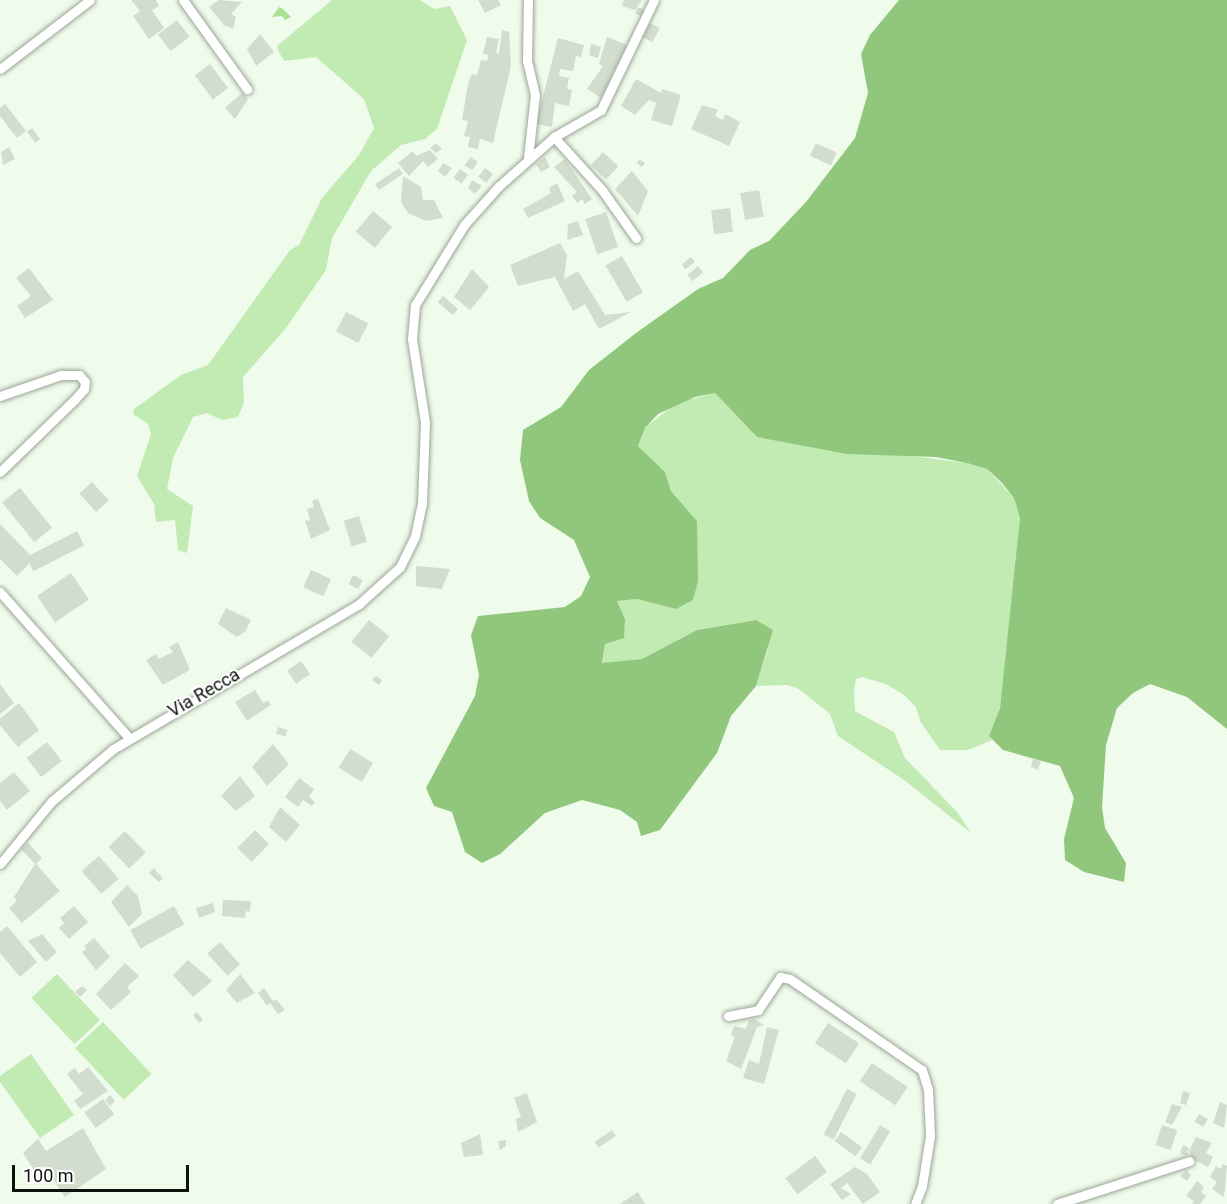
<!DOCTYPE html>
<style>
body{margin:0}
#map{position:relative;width:1227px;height:1204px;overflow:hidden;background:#effbeb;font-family:Roboto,sans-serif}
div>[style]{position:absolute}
.green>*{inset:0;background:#c2ebb3;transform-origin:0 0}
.forest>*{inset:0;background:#91c77d}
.water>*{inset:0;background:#a9e095}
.building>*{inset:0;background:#d2ddce;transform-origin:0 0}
.roads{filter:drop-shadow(0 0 2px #9aa596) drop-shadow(0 0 2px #9aa596)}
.minor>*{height:9px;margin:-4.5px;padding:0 4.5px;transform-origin:4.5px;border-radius:4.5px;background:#fff}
span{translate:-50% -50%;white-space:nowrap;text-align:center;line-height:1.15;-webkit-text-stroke:4.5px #fff;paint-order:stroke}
.street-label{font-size:18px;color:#0e120d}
.scale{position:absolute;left:12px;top:1165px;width:177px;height:27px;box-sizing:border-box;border:3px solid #0e120d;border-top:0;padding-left:8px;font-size:18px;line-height:21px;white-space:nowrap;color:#0e120d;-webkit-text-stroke:4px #fff;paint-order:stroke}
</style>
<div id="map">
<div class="green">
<i style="clip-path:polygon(332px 0,420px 0,434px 9px,450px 6px,467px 40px,437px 129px,425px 139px,401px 145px,371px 171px,332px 238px,326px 270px,286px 328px,243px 377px,244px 403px,238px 417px,222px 420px,207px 413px,193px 417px,173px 458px,167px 489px,193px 506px,187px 553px,178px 550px,175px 520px,156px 522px,154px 504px,137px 476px,151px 434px,148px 424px,133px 414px,134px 409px,181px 375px,208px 365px,290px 250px,299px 245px,322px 198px,359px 155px,374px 128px,364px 99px,316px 57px,284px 61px,279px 52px,277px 46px)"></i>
<i style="clip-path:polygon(715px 393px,757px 437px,967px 463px,987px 469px,1014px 498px,1020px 517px,1016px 565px,1000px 708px,989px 736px,992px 740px,968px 750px,940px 750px,920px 721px,916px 707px,904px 695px,886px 684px,862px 677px,856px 679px,854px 691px,855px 711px,894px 732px,905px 758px,958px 813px,971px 833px,904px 780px,838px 736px,830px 714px,799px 689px,787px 685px,756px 686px,768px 649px,756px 620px,697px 630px,642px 659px,602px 664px,605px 644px,625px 619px,617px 601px,637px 599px,676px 609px,697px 561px,697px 521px,671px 491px,665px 472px,638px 446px,645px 428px,676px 403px)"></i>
<i style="left:57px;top:974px;width:63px;height:35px;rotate:47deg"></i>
<i style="left:103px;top:1022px;width:71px;height:38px;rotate:47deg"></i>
<i style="clip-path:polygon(31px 1054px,74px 1115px,40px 1138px,0 1082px,0 1076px)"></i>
</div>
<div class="forest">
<i style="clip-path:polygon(899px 0,1227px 0,1227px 729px,1187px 697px,1150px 684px,1133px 693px,1117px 708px,1106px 745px,1102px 807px,1105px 828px,1126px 863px,1124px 882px,1084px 872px,1065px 860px,1064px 839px,1074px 798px,1060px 766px,1003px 750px,989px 736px,1000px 708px,1020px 518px,1014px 498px,1002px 483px,987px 469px,967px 463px,936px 457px,847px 454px,757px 437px,715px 393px,695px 397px,658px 414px,645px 428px,638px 446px,665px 472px,671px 491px,697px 521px,698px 581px,693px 600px,676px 609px,637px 599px,617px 601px,625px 619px,624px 638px,605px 644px,602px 663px,642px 659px,697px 630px,756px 620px,773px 630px,756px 686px,731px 716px,717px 753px,660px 830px,641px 836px,637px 822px,620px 810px,582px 800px,545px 813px,500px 854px,482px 863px,465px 852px,452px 812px,434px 806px,426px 788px,475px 696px,479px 675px,471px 635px,478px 616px,565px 607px,581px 596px,590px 577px,574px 540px,540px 518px,529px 501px,520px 460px,523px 430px,561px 407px,589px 370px,636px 333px,698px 289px,723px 278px,750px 250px,769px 241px,806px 202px,855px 138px,868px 93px,861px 54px,870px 35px)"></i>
</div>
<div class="water">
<i style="clip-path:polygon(279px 7px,283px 9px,291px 17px,285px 20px,282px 16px,272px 17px)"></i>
</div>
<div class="building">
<i style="clip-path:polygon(131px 0,156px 0,159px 6px,152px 10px,164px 28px,149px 39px,133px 16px,140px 11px)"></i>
<i style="clip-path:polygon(219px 0,242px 2px,231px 14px,236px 17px,233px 29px,224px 25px,209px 7px)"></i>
<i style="clip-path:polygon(478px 0,498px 0,501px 5px,485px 13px)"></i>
<i style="clip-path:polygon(624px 0,642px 0,635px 10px,622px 6px)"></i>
<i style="left:638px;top:7px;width:9px;height:7px;rotate:27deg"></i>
<i style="left:177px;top:20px;width:21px;height:24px;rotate:53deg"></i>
<i style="left:650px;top:23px;width:11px;height:16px;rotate:27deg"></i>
<i style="clip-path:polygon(502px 30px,509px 32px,511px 66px,493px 143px,480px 139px,478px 149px,468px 147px,470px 137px,464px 136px,468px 121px,462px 120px,468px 84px,472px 74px,477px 75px,481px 60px,487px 61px,489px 55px,483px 54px,487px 37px,499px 39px,496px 53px,499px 54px)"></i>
<i style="clip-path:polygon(260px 34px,274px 52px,256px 66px,247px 49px)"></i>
<i style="clip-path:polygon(607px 37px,627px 45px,601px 98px,587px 89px,603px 66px,599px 64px)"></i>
<i style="clip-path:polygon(558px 38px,584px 45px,581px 57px,576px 56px,573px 71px,560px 69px,559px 76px,569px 78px,567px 89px,572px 90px,569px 106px,555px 103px,552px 127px,536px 124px)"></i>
<i style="clip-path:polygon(591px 44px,601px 47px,598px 58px,589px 55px)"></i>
<i style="left:210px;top:64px;width:30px;height:19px;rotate:53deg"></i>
<i style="clip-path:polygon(636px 79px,661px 93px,662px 89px,681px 95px,672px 126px,651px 120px,656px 103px,649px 100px,635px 115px,621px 106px)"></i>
<i style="clip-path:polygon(242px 93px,248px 99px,235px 119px,225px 108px)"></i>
<i style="clip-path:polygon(5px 104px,26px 131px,17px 138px,0 116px,0 108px)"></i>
<i style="clip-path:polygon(702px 105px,718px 110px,715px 116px,723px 120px,725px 114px,740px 122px,729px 146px,691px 129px)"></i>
<i style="left:32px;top:128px;width:14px;height:6px;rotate:54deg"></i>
<i style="clip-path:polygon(436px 143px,442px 149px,436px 153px,430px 148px)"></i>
<i style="left:816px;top:143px;width:23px;height:14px;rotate:25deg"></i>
<i style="clip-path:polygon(9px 147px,15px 159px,3px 165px,1px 152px)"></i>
<i style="clip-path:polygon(430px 150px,438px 159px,428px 167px,423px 161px,409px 176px,398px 163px,413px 151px,416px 156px)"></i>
<i style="left:603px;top:152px;width:21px;height:18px;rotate:43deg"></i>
<i style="left:470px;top:157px;width:9px;height:10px;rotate:32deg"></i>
<i style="clip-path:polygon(545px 157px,550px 167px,541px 172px,536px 164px)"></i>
<i style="clip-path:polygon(565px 159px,592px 199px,585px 204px,582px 199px,577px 203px,572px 196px,577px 192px,554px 167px)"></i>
<i style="clip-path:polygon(639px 159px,645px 163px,642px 167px,637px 163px)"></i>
<i style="clip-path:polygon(443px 163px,452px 168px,445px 177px,438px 171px)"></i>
<i style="left:399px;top:168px;width:7px;height:29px;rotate:56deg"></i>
<i style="left:485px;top:168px;width:10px;height:11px;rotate:37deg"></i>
<i style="left:460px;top:169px;width:10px;height:11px;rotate:37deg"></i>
<i style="clip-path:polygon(632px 171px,648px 191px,638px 216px,615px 189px)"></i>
<i style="clip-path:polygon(403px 176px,421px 187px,423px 200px,434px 200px,443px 218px,426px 221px,408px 213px,401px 202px)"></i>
<i style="clip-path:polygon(472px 180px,482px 186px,475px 194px,468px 188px)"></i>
<i style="clip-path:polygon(557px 183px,565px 201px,528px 218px,523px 209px,551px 193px,549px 188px)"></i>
<i style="left:759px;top:190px;width:27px;height:19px;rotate:80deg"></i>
<i style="left:730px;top:208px;width:24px;height:19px;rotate:83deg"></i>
<i style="left:373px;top:211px;width:25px;height:27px;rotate:40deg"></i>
<i style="left:606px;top:212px;width:37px;height:22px;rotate:71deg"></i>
<i style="clip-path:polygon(578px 221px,583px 235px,567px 240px,568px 224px)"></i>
<i style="clip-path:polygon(560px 243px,567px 255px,564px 279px,578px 271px,605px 315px,631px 312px,599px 329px,585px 304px,573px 311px,555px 277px,518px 286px,510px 265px)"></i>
<i style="left:622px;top:256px;width:42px;height:19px;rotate:60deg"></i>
<i style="left:691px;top:257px;width:6px;height:12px;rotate:51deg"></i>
<i style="left:698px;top:266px;width:8px;height:14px;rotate:50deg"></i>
<i style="clip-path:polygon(29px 268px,53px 300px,25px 318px,17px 306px,31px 296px,16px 278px)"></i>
<i style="clip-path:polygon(472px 269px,489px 287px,470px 310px,454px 297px)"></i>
<i style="left:443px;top:296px;width:20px;height:8px;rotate:41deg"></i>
<i style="left:346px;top:312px;width:25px;height:22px;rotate:27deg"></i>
<i style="left:92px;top:482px;width:25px;height:17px;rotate:48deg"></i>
<i style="left:20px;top:488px;width:51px;height:23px;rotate:51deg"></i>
<i style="clip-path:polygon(318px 499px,330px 530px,311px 539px,305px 521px,310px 520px,307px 509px,314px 507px,312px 501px)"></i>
<i style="left:359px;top:516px;width:27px;height:16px;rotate:73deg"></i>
<i style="clip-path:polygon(0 524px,34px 559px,17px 576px,0 559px)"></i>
<i style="left:77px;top:531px;width:16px;height:57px;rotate:63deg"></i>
<i style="clip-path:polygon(416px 566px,450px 569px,442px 589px,416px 586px)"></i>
<i style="left:311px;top:570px;width:22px;height:19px;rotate:24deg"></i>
<i style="left:71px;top:573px;width:32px;height:41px;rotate:56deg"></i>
<i style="left:353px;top:575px;width:11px;height:10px;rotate:27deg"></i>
<i style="clip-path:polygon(226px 608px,251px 620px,245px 632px,237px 637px,218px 624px)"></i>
<i style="left:369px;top:620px;width:26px;height:28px;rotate:39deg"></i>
<i style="clip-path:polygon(178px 642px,190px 670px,163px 685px,146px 660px,156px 654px,159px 659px,173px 652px,169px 647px)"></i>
<i style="left:301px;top:661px;width:16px;height:17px;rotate:55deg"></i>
<i style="clip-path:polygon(376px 676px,382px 680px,379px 685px,372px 680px)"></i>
<i style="clip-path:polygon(0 684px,14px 703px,0 714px)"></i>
<i style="clip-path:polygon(255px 690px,263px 703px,268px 700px,271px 705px,247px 721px,235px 702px)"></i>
<i style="clip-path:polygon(19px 703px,39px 730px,18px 747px,0 725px,0 719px)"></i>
<i style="left:278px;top:727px;width:10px;height:7px;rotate:17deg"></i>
<i style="left:47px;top:742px;width:24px;height:26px;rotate:52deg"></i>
<i style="clip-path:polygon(273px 744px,289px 764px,267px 786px,252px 767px)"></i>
<i style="left:350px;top:749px;width:27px;height:22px;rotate:31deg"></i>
<i style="clip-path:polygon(1033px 758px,1041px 761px,1038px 770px,1031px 767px)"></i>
<i style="clip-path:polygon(14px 772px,30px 791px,7px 810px,0 801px,0 783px)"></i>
<i style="clip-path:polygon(240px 776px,255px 796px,236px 811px,221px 796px)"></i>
<i style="clip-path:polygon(299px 778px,314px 789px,309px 797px,315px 802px,312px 806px,303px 800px,298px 807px,285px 797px)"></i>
<i style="clip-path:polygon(280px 807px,300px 825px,286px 842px,269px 827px)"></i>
<i style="left:255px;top:830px;width:20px;height:25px;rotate:45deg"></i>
<i style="left:125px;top:831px;width:30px;height:23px;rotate:46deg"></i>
<i style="clip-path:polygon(28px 843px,42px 858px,36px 864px,60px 891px,22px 923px,9px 908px,17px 901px,14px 897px,35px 864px,21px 849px)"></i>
<i style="left:99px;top:856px;width:30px;height:23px;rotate:49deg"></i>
<i style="clip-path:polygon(154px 868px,163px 879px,159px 882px,149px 873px)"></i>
<i style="clip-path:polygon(127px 885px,138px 896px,142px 914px,129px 927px,111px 902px)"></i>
<i style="clip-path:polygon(223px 900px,251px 901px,250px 912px,246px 911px,245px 918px,222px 916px)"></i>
<i style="clip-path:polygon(213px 903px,215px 912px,199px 918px,196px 908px)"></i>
<i style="clip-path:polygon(74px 906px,88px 922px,69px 939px,59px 928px,64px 923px,60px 918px)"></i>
<i style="left:174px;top:906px;width:21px;height:50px;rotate:61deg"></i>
<i style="clip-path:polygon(7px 926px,37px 962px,20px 977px,0 953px,0 932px)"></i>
<i style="clip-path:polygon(42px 934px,57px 952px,46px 962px,28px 941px)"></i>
<i style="clip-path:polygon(94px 938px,110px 957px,96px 970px,82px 952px,86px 949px,84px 946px)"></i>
<i style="left:220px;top:942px;width:30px;height:17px;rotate:48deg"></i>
<i style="clip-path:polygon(188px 960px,212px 981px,193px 997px,173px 975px)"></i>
<i style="clip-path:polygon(125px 963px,139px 976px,127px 987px,131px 992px,111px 1010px,96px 994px)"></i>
<i style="clip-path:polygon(240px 974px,255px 993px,237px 1003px,226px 990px)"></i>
<i style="clip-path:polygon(82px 986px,87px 990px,80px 997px,75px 992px)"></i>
<i style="clip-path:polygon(264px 988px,273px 1001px,276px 999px,285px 1010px,278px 1014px,270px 1003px,267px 1006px,258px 993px)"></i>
<i style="left:197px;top:1012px;width:10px;height:5px;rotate:53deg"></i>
<i style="clip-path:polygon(754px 1019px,764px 1025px,757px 1027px,741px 1069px,726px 1061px,735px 1037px,731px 1035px,734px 1026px,746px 1029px,749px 1020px)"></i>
<i style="left:828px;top:1023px;width:37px;height:24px;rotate:33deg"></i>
<i style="clip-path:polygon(767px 1027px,779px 1030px,764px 1084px,743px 1078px,749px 1060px,759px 1064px)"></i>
<i style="left:872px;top:1063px;width:43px;height:22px;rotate:34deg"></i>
<i style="clip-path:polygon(88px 1067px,108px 1091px,80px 1109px,74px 1101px,83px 1094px,67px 1074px,75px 1068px,79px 1074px)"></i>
<i style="left:847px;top:1089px;width:11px;height:51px;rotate:27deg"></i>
<i style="clip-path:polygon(1183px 1091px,1190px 1093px,1186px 1105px,1180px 1103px)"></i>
<i style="clip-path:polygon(527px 1093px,537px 1122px,518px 1132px,516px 1119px,521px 1117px,514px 1098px)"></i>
<i style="clip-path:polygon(110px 1095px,115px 1101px,110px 1106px,105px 1100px)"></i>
<i style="left:103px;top:1099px;width:19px;height:23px;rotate:54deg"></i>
<i style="clip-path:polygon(1220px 1102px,1227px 1105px,1224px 1128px,1213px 1123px)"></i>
<i style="clip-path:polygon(1172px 1104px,1182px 1107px,1172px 1125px,1165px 1122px)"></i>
<i style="left:1199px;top:1114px;width:10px;height:9px;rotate:29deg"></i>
<i style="left:880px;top:1125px;width:12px;height:39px;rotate:31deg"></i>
<i style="left:1162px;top:1125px;width:16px;height:21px;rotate:18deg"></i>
<i style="clip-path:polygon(83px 1128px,106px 1169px,65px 1197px,44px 1166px,35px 1172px,23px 1153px,38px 1139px,46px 1151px)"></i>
<i style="left:612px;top:1130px;width:7px;height:21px;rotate:56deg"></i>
<i style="left:841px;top:1132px;width:26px;height:11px;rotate:36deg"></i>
<i style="clip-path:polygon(480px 1134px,483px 1155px,464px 1157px,461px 1143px)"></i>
<i style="clip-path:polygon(1196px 1137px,1212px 1143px,1206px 1153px,1213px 1157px,1208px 1167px,1191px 1158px,1189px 1151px)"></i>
<i style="clip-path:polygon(506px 1140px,506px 1146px,500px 1150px,498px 1141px)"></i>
<i style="clip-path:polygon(1183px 1145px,1189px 1148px,1187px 1156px,1180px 1153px)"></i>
<i style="left:815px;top:1156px;width:20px;height:37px;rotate:53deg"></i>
<i style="clip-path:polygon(1223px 1164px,1227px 1166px,1224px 1197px,1212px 1189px,1217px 1182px,1210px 1177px,1216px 1166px,1220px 1169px)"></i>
<i style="clip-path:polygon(855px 1167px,867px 1174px,880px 1192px,863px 1204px,847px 1183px,841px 1188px,851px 1194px,842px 1200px,830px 1184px)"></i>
<i style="clip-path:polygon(1186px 1170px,1191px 1175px,1187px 1181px,1180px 1176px)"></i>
<i style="clip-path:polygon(1197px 1181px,1204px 1187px,1201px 1192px,1206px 1196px,1200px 1204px,1192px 1204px,1194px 1201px,1186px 1196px)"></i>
<i style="clip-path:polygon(638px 1192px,645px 1204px,620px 1204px)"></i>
</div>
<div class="roads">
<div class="minor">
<i style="left:183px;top:0;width:110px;rotate:54.3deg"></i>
<i style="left:0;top:69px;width:113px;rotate:-37.5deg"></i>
<i style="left:554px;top:137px;width:72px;rotate:47.8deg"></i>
<i style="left:602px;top:190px;width:59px;rotate:54.7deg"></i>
<i style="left:528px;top:158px;width:63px;rotate:-83.7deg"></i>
<i style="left:535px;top:95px;width:35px;rotate:-103deg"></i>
<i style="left:527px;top:61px;width:61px;rotate:-89.1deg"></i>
<i style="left:0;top:396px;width:65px;rotate:-19deg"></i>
<i style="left:61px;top:375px;width:18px"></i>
<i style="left:79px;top:375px;width:9px;rotate:49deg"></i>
<i style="left:85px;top:382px;width:7px;rotate:98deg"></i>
<i style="left:84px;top:389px;width:15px;rotate:132deg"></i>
<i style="left:74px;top:400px;width:103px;rotate:135.8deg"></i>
<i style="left:0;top:592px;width:195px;rotate:48.5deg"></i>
<i style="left:0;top:864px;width:82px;rotate:-50.5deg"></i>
<i style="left:52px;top:801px;width:80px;rotate:-40.4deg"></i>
<i style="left:113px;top:749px;width:286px;rotate:-30.5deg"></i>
<i style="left:359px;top:604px;width:55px;rotate:-42.1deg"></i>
<i style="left:400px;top:567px;width:34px;rotate:-64deg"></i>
<i style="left:415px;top:536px;width:33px;rotate:-78deg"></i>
<i style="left:422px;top:504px;width:82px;rotate:-87.9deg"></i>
<i style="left:425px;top:422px;width:84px;rotate:-98.9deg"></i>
<i style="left:412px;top:339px;width:34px;rotate:-85deg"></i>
<i style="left:415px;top:305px;width:94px;rotate:-58.5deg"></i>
<i style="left:464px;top:225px;width:52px;rotate:-48.1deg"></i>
<i style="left:499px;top:186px;width:74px;rotate:-41.7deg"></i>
<i style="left:554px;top:137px;width:54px;rotate:-29.9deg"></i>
<i style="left:601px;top:110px;width:122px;rotate:-64.3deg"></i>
<i style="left:728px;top:1016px;width:31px;rotate:-11deg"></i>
<i style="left:758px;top:1010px;width:40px;rotate:-56deg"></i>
<i style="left:780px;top:977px;width:10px;rotate:11deg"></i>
<i style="left:790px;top:979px;width:160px;rotate:34.6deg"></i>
<i style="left:922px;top:1070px;width:21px;rotate:73deg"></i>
<i style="left:928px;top:1090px;width:46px;rotate:87.5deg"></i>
<i style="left:930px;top:1136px;width:51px;rotate:99.1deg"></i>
<i style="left:922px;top:1186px;width:19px;rotate:111deg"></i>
<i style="left:1057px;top:1204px;width:139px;rotate:-18deg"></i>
</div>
</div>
<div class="street-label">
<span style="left:204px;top:693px;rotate:-30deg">Via Recca</span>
</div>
<div class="scale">100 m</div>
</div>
